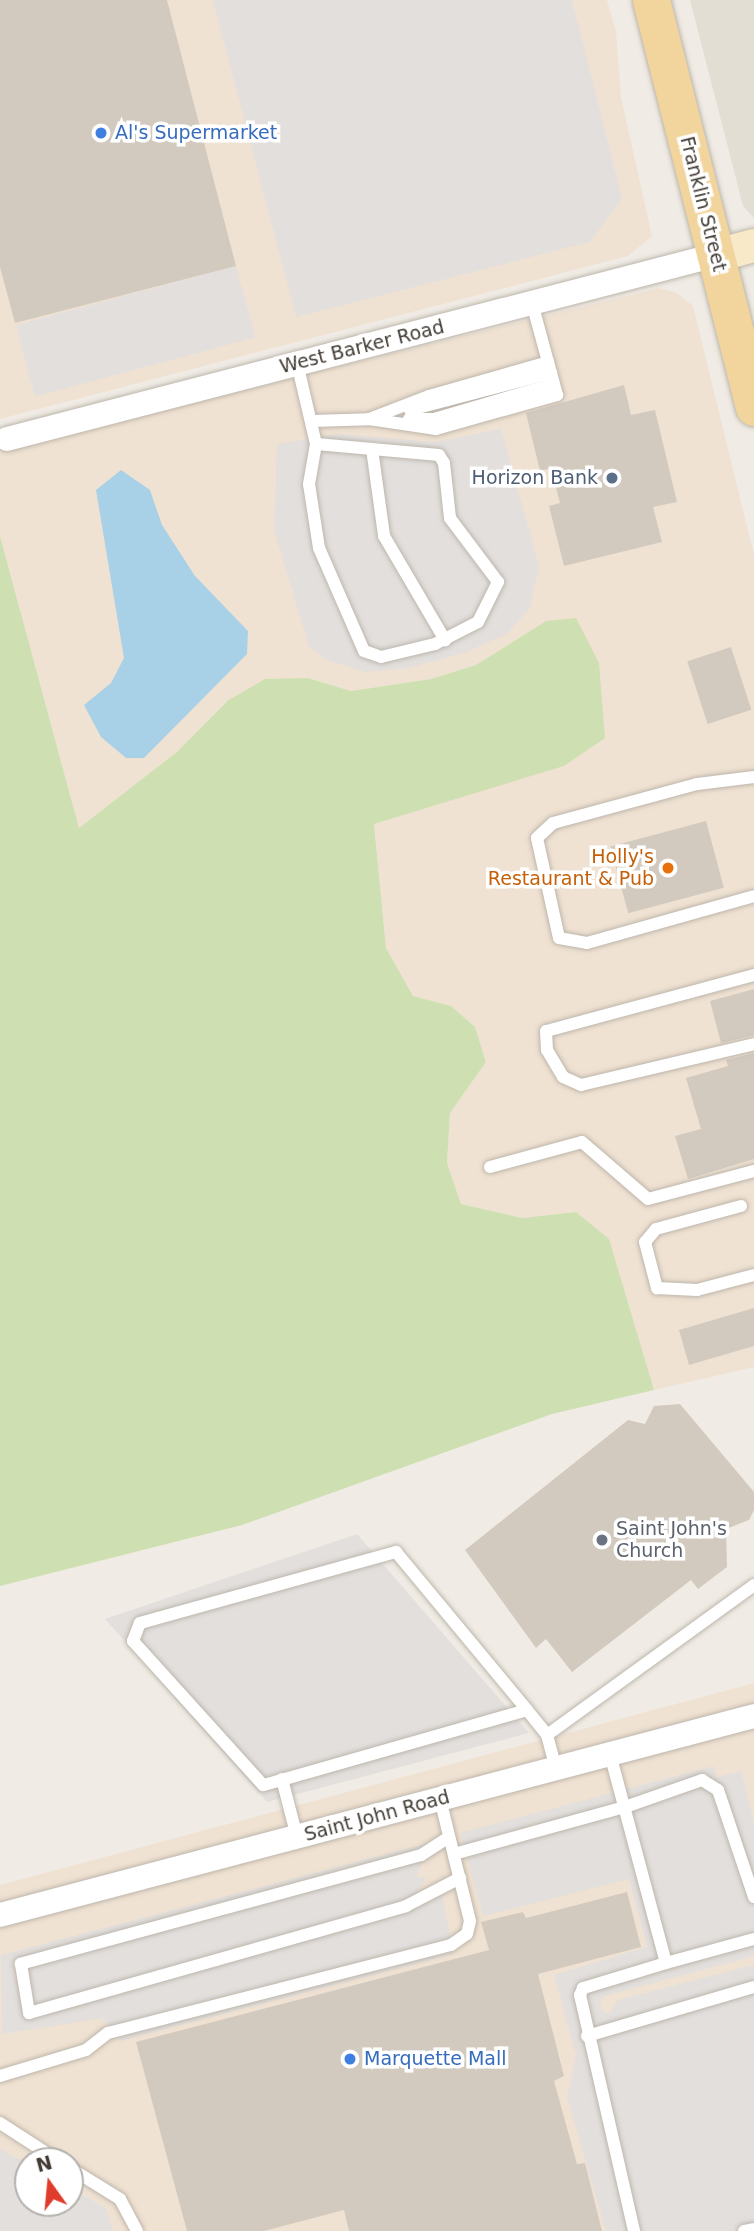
<!DOCTYPE html>
<style>
body{margin:0}
#map{position:relative;width:754px;height:2231px;overflow:hidden;background:#f0ece5;font-family:"DejaVu Sans",sans-serif}
div>[style]{position:absolute}
.residential>*{inset:0;background:#e3ded4}
.commercial>*{inset:0;background:#f0e2d2}
.green>*{inset:0;background:#cee0b2}
.parking>*{inset:0;background:#e2dfdd;transform-origin:0 0}
.water>*{inset:0;background:#a8d1e7}
.building>*{inset:0;background:#d3cabf;transform-origin:0 0}
.roads{filter:drop-shadow(0 0 2px #bdb6ac) drop-shadow(0 0 2px #bdb6ac)}
.lane>*{height:12px;margin:-6px;padding:0 6px;transform-origin:6px;border-radius:6px;background:#fff}
.street>*{height:24px;margin:-12px;padding:0 12px;transform-origin:12px;border-radius:12px;background:#fff}
.secondary>*{height:33px;margin:-16.5px;padding:0 16.5px;transform-origin:16.5px;border-radius:16.5px;background:#f8e9c8}
.primary>*{height:37px;margin:-18.5px;padding:0 18.5px;transform-origin:18.5px;border-radius:18.5px;background:#f2d49d}
.dots>*{width:19px;height:19px;translate:-50% -50%;box-sizing:border-box;border:4px solid #fff;border-radius:50%}
span{translate:-50% -50%;white-space:nowrap;text-align:center;line-height:1.15;-webkit-text-stroke:7px #fff;paint-order:stroke}
.shop-label{font-size:19px;color:#366cbe}
.left{translate:0 -50%;text-align:left}
.street-label{font-size:19px;color:#423c35}
.service-label{font-size:19px;color:#4e5e75}
.right{translate:-100% -50%;text-align:right}
.food-label{font-size:19px;color:#c56008}
.worship-label{font-size:19px;color:#5b616d}
.north{position:absolute;left:14px;top:2147px;width:70px;height:70px;box-sizing:border-box;background:#fff;border:2px solid #b3b1ae;border-radius:50%;rotate:345deg;font-size:19px;font-weight:700;line-height:28px;text-align:center;color:#423c35}
.north::after{content:'';display:block;margin:auto;width:24px;height:32px;background:#e03c2c;clip-path:polygon(50% 0,100% 100%,50% 72%,0 100%)}
</style>
<div id="map">
<div class="residential">
<i style="clip-path:polygon(690px 0,754px 0,754px 218px,743px 206px)"></i>
</div>
<div class="commercial">
<i style="clip-path:polygon(0 0,607px 0,616px 32px,621px 97px,652px 236px,628px 256px,0 419px)"></i>
<i style="clip-path:polygon(659px 288px,675px 292px,693px 306px,754px 555px,754px 1367px,654px 1390px,627px 1312px,576px 1212px,522px 1218px,461px 1204px,447px 1163px,450px 1113px,486px 1062px,475px 1027px,451px 1006px,413px 996px,386px 948px,374px 824px,442px 802px,546px 621px,476px 665px,431px 679px,351px 691px,308px 678px,226px 701px,178px 751px,79px 828px,0 536px,0 449px)"></i>
<i style="clip-path:polygon(evenodd,754px 1683px,754px 2231px,0 2231px,0 1885px,754px 1683px,28px 2161px,70px 2161px,70px 2203px,28px 2203px,28px 2161px)"></i>
</div>
<div class="green">
<i style="clip-path:polygon(0 536px,79px 828px,178px 751px,227px 701px,265px 679px,308px 678px,351px 691px,431px 679px,476px 665px,546px 621px,576px 618px,599px 663px,605px 738px,564px 766px,374px 824px,386px 948px,413px 996px,451px 1006px,475px 1027px,486px 1062px,450px 1113px,447px 1163px,461px 1204px,522px 1218px,576px 1212px,609px 1239px,654px 1390px,552px 1414px,242px 1525px,0 1586px)"></i>
</div>
<div class="parking">
<i style="clip-path:polygon(213px 0,572px 0,622px 199px,590px 242px,296px 317px)"></i>
<i style="left:236px;top:266px;width:74px;height:228px;rotate:75deg"></i>
<i style="clip-path:polygon(501px 429px,539px 566px,530px 608px,507px 634px,464px 653px,409px 668px,365px 672px,325px 659px,309px 646px,274px 530px,277px 444px,337px 434px,434px 442px)"></i>
<i style="clip-path:polygon(357px 1534px,529px 1733px,267px 1802px,105px 1619px)"></i>
<i style="clip-path:polygon(714px 1766px,717px 1777px,741px 1771px,754px 1822px,754px 1956px,605px 1996px,600px 2001px,602px 2011px,609px 2014px,618px 2000px,754px 1965px,754px 2231px,606px 2231px,567px 2097px,576px 2055px,554px 1975px,647px 1947px,629px 1879px,483px 1916px,460px 1833px)"></i>
<i style="clip-path:polygon(432px 1842px,436px 1855px,423px 1861px,416px 1877px,426px 1877px,418px 1892px,440px 1886px,454px 1954px,120px 2041px,103px 2018px,2px 2034px,1px 1955px)"></i>
<i style="clip-path:polygon(0 2149px,28px 2164px,28px 2203px,70px 2203px,70px 2188px,106px 2208px,113px 2231px,0 2231px)"></i>
</div>
<div class="water">
<i style="clip-path:polygon(121px 470px,150px 490px,162px 525px,195px 576px,248px 631px,247px 654px,144px 758px,126px 758px,101px 737px,84px 705px,111px 683px,124px 658px,96px 490px)"></i>
</div>
<div class="building">
<i style="clip-path:polygon(0 0,167px 0,236px 266px,15px 323px,0 267px)"></i>
<i style="clip-path:polygon(624px 385px,631px 415px,655px 410px,677px 502px,653px 507px,662px 542px,564px 566px,549px 506px,560px 503px,551px 468px,540px 471px,526px 413px)"></i>
<i style="left:731px;top:647px;width:66px;height:46px;rotate:72deg"></i>
<i style="left:706px;top:821px;width:69px;height:99px;rotate:75deg"></i>
<i style="clip-path:polygon(754px 989px,754px 1035px,721px 1043px,710px 1001px)"></i>
<i style="clip-path:polygon(754px 1053px,754px 1159px,688px 1179px,675px 1136px,701px 1129px,686px 1078px,728px 1066px,726px 1060px)"></i>
<i style="clip-path:polygon(754px 1308px,754px 1346px,689px 1365px,679px 1330px)"></i>
<i style="clip-path:polygon(680px 1404px,754px 1492px,754px 1510px,749px 1520px,726px 1529px,727px 1567px,698px 1589px,691px 1580px,572px 1672px,546px 1639px,536px 1648px,465px 1550px,628px 1420px,645px 1424px,654px 1406px)"></i>
<i style="clip-path:polygon(627px 1892px,641px 1947px,538px 1974px,564px 2076px,554px 2081px,577px 2164px,585px 2163px,602px 2231px,349px 2231px,344px 2210px,264px 2231px,187px 2231px,136px 2042px,489px 1950px,481px 1922px,523px 1912px,526px 1918px)"></i>
</div>
<div class="roads">
<div class="lane">
<i style="left:297px;top:363px;width:83px;rotate:76.8deg"></i>
<i style="left:316px;top:444px;width:41px;rotate:99.9deg"></i>
<i style="left:309px;top:484px;width:65px;rotate:81.1deg"></i>
<i style="left:319px;top:548px;width:112px;rotate:66.4deg"></i>
<i style="left:364px;top:651px;width:18px;rotate:19deg"></i>
<i style="left:381px;top:657px;width:56px;rotate:-13.5deg"></i>
<i style="left:435px;top:644px;width:48px;rotate:-27.1deg"></i>
<i style="left:478px;top:622px;width:45px;rotate:-63.4deg"></i>
<i style="left:498px;top:582px;width:80px;rotate:-126.9deg"></i>
<i style="left:450px;top:518px;width:55px;rotate:-96.2deg"></i>
<i style="left:444px;top:463px;width:9px;rotate:-122deg"></i>
<i style="left:439px;top:455px;width:123px;rotate:-174.9deg"></i>
<i style="left:410px;top:410px;width:146px;rotate:-14.7deg"></i>
<i style="left:369px;top:419px;width:68px;rotate:8.5deg"></i>
<i style="left:436px;top:429px;width:126px;rotate:-15.7deg"></i>
<i style="left:557px;top:395px;width:95px;rotate:-105.2deg"></i>
<i style="left:369px;top:419px;width:64px;rotate:-21deg"></i>
<i style="left:429px;top:396px;width:124px;rotate:-15.9deg"></i>
<i style="left:409px;top:419px;width:25px"></i>
<i style="left:434px;top:419px;width:125px;rotate:-16.3deg"></i>
<i style="left:312px;top:421px;width:65px;rotate:-1.8deg"></i>
<i style="left:372px;top:449px;width:88px;rotate:82.1deg"></i>
<i style="left:384px;top:536px;width:121px;rotate:59.6deg"></i>
<i style="left:754px;top:777px;width:57px;rotate:173deg"></i>
<i style="left:697px;top:784px;width:149px;rotate:164.8deg"></i>
<i style="left:553px;top:823px;width:22px;rotate:137deg"></i>
<i style="left:537px;top:838px;width:102px;rotate:77.6deg"></i>
<i style="left:559px;top:938px;width:28px;rotate:10deg"></i>
<i style="left:587px;top:943px;width:173px;rotate:-15.7deg"></i>
<i style="left:754px;top:975px;width:215px;rotate:164.9deg"></i>
<i style="left:546px;top:1031px;width:19px;rotate:87deg"></i>
<i style="left:547px;top:1050px;width:31px;rotate:59deg"></i>
<i style="left:563px;top:1077px;width:20px;rotate:24deg"></i>
<i style="left:581px;top:1085px;width:178px;rotate:-13.3deg"></i>
<i style="left:490px;top:1167px;width:95px;rotate:-15.2deg"></i>
<i style="left:582px;top:1142px;width:87px;rotate:40.8deg"></i>
<i style="left:648px;top:1199px;width:110px;rotate:-14.8deg"></i>
<i style="left:741px;top:1206px;width:88px;rotate:164.9deg"></i>
<i style="left:656px;top:1229px;width:17px;rotate:130deg"></i>
<i style="left:645px;top:1242px;width:48px;rotate:75.4deg"></i>
<i style="left:657px;top:1288px;width:40px;rotate:2.9deg"></i>
<i style="left:697px;top:1290px;width:59px;rotate:-14.7deg"></i>
<i style="left:527px;top:1710px;width:274px;rotate:164.1deg"></i>
<i style="left:263px;top:1785px;width:194px;rotate:-132.1deg"></i>
<i style="left:133px;top:1641px;width:19px;rotate:-69deg"></i>
<i style="left:140px;top:1623px;width:266px;rotate:-15.5deg"></i>
<i style="left:396px;top:1552px;width:205px;rotate:50.3deg"></i>
<i style="left:527px;top:1710px;width:32px;rotate:51deg"></i>
<i style="left:547px;top:1735px;width:34px;rotate:75deg"></i>
<i style="left:547px;top:1735px;width:256px;rotate:-35.9deg"></i>
<i style="left:610px;top:1754px;width:216px;rotate:75deg"></i>
<i style="left:666px;top:1963px;width:87px;rotate:163.2deg"></i>
<i style="left:583px;top:1988px;width:8px;rotate:113deg"></i>
<i style="left:580px;top:1995px;width:242px;rotate:77.1deg"></i>
<i style="left:282px;top:1779px;width:60px;rotate:75.5deg"></i>
<i style="left:449px;top:1837px;width:33px;rotate:147deg"></i>
<i style="left:421px;top:1855px;width:415px;rotate:164.8deg"></i>
<i style="left:21px;top:1964px;width:50px;rotate:80.7deg"></i>
<i style="left:29px;top:2013px;width:392px;rotate:-15.8deg"></i>
<i style="left:406px;top:1906px;width:61px;rotate:-27.4deg"></i>
<i style="left:454px;top:1854px;width:177px;rotate:-15.4deg"></i>
<i style="left:625px;top:1807px;width:82px;rotate:-19.3deg"></i>
<i style="left:702px;top:1780px;width:19px;rotate:32deg"></i>
<i style="left:718px;top:1790px;width:113px;rotate:71.4deg"></i>
<i style="left:666px;top:1963px;width:91px;rotate:-15.3deg"></i>
<i style="left:587px;top:2036px;width:174px;rotate:-16.4deg"></i>
<i style="left:0;top:2076px;width:90px;rotate:-16.8deg"></i>
<i style="left:86px;top:2050px;width:28px;rotate:-38deg"></i>
<i style="left:108px;top:2033px;width:354px;rotate:-14.4deg"></i>
<i style="left:451px;top:1945px;width:19px;rotate:-35deg"></i>
<i style="left:467px;top:1934px;width:13px;rotate:-77deg"></i>
<i style="left:470px;top:1921px;width:126px;rotate:-103.8deg"></i>
<i style="left:0;top:2123px;width:70px;rotate:32.8deg"></i>
<i style="left:70px;top:2168px;width:59px;rotate:31.8deg"></i>
<i style="left:120px;top:2199px;width:36px;rotate:62deg"></i>
<i style="left:744px;top:2231px;width:10px;rotate:-11deg"></i>
</div>
<div class="street">
<i style="left:7px;top:439px;width:732px;rotate:-14.55deg"></i>
<i style="left:0;top:1915px;width:780px;rotate:-14.78deg"></i>
</div>
<div class="secondary">
<i style="left:716px;top:255px;width:39px;rotate:-15deg"></i>
</div>
<div class="primary">
<i style="left:651px;top:0;width:420px;rotate:75.8deg"></i>
</div>
</div>
<div class="dots">
<i style="left:101px;top:133px;background:#3f7fe0"></i>
<i style="left:612px;top:478px;background:#5c6f8a"></i>
<i style="left:668px;top:868px;background:#e8710a"></i>
<i style="left:602px;top:1540px;background:#6b7280"></i>
<i style="left:350px;top:2059px;background:#3f7fe0"></i>
</div>
<div class="shop-label">
<span class="left" style="left:115px;top:133px">Al's Supermarket</span>
<span class="left" style="left:364px;top:2059px">Marquette Mall</span>
</div>
<div class="street-label">
<span style="left:703px;top:204px;rotate:76deg">Franklin Street</span>
<span style="left:362px;top:347px;rotate:-14deg">West Barker Road</span>
<span style="left:377px;top:1816px;rotate:-15deg">Saint John Road</span>
</div>
<div class="service-label">
<span class="right" style="left:598px;top:478px">Horizon Bank</span>
</div>
<div class="food-label">
<span class="right" style="left:654px;top:868px">Holly's<br>Restaurant &amp; Pub</span>
</div>
<div class="worship-label">
<span class="left" style="left:616px;top:1540px">Saint John's<br>Church</span>
</div>
<div class="north">N</div>
</div>
